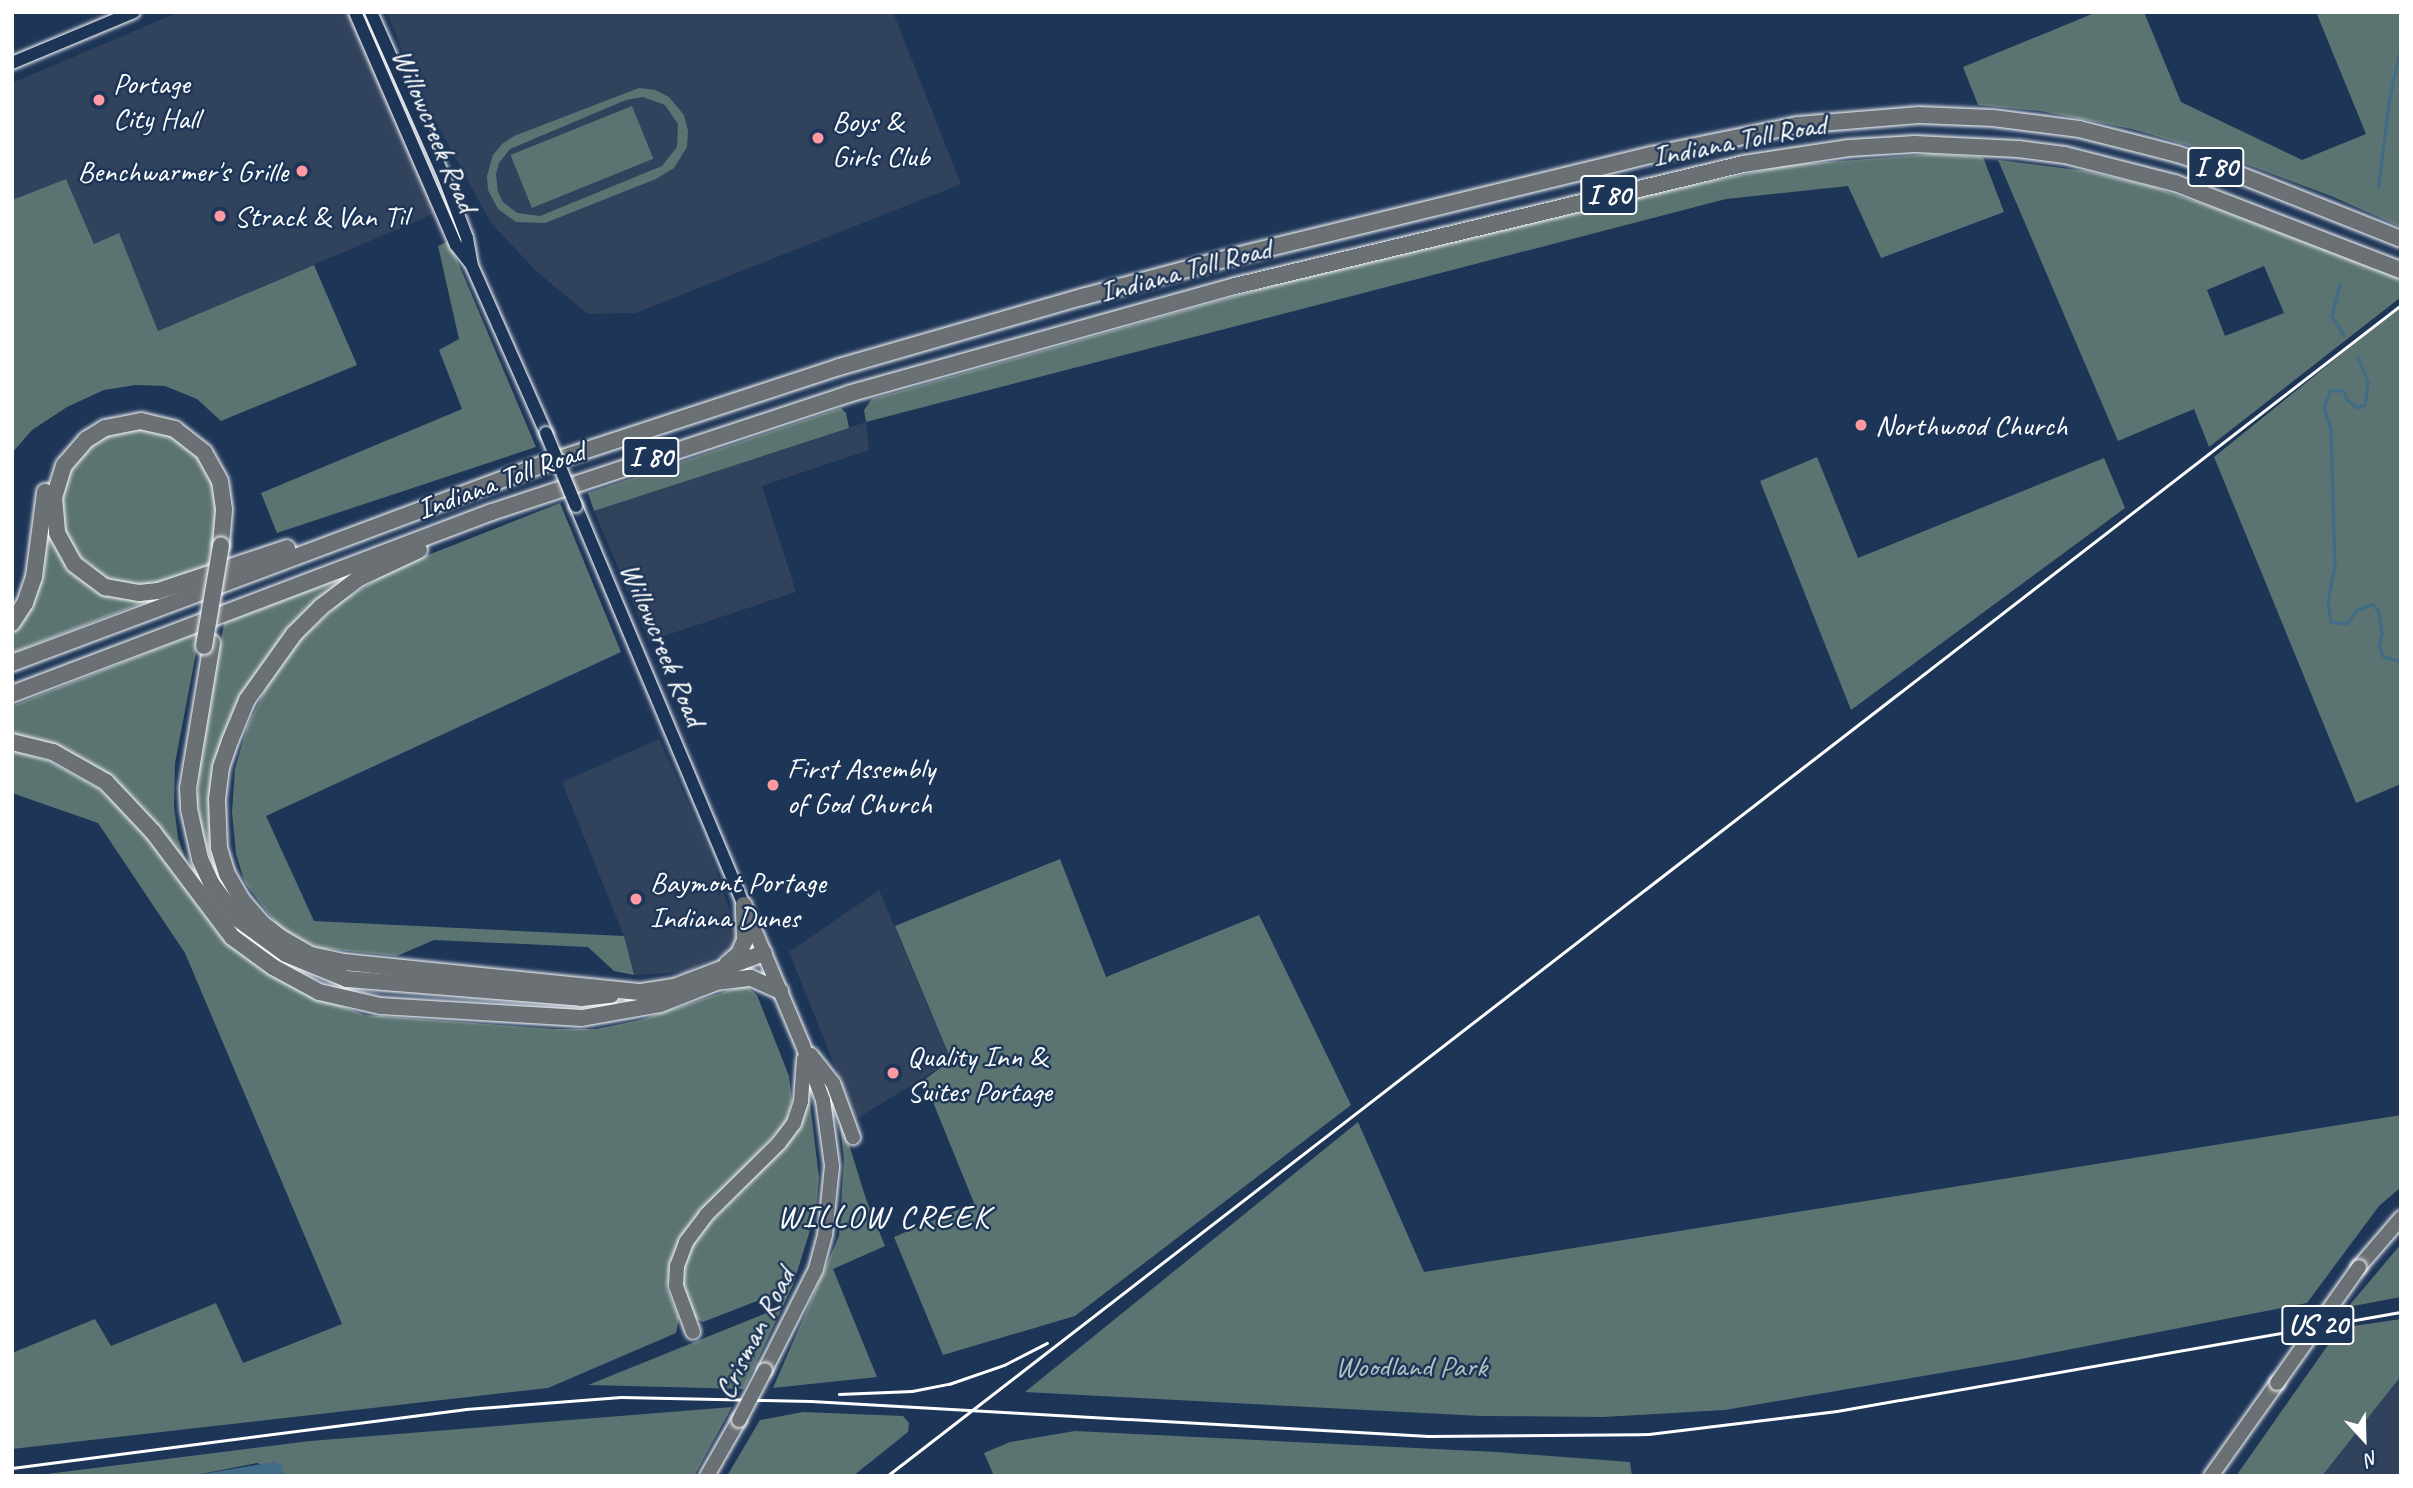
<!DOCTYPE html>
<style>
body{margin:0}
#map{position:relative;width:2413px;height:1488px;overflow:hidden;background:#1d3557;font-family:Caveat,sans-serif}
div>[style]{position:absolute}
.built>*{inset:0;background:#31425d}
.green>*{inset:0;background:#5b7471;transform-origin:0 0}
.water>*{inset:0;background:#416c88}
.stream>*{height:2.5px;margin:-1.25px;padding:0 1.25px;transform-origin:1.25px;border-radius:1.25px;background:#416c88}
.roads{filter:drop-shadow(0 0 2px #fff) drop-shadow(0 0 2px #fff)}
.secondary>*{height:12px;margin:-6px;padding:0 6px;transform-origin:6px;border-radius:6px;background:#1d3557}
.primary>*{height:14px;margin:-7px;padding:0 7px;transform-origin:7px;border-radius:7px;background:#6b7074}
.motorway>*{height:16px;margin:-8px;padding:0 8px;transform-origin:8px;border-radius:8px;background:#6b7074}
.rail>*{height:2.5px;margin:-1.25px;padding:0 1.25px;transform-origin:1.25px;border-radius:1.25px;background:#fff}
.bridges{filter:drop-shadow(0 0 2px #fff) drop-shadow(0 0 2px #fff)}
.secondary-bridge>*{height:12px;margin:-6px;padding:0 6px;transform-origin:6px;border-radius:6px;background:#1d3557}
.primary-bridge>*{height:14px;margin:-7px;padding:0 7px;transform-origin:7px;border-radius:7px;background:#6b7074}
.motorway-bridge>*{height:16px;margin:-8px;padding:0 8px;transform-origin:8px;border-radius:8px;background:#6b7074}
.dots>*{width:19px;height:19px;translate:-50% -50%;box-sizing:border-box;border:4px solid #1d3557;border-radius:50%}
span{translate:-50% -50%;white-space:nowrap;text-align:center;line-height:1.15;-webkit-text-stroke:5px #1d3557;paint-order:stroke}
.shield-label span{padding:2px 5px;background:#1d3557;border:2px solid;border-radius:5px;-webkit-text-stroke-width:0}
.shield-label{font-size:28px;color:#fff;font-weight:700}
.poi-label{font-size:30px;color:#fff}
.left{translate:0 -50%;text-align:left}
.right{translate:-100% -50%;text-align:right}
.street-label{font-size:30px;color:#fff}
.park-label{font-size:30px;color:#b5c0bf}
.neighbourhood-label{font-size:32px;color:#fff;letter-spacing:2px}
.frame{position:absolute;inset:0;border:14px solid #fff;pointer-events:none}
.north{position:absolute;left:2329px;top:1404px;width:70px;height:70px;-webkit-text-stroke:5px #1d3557;paint-order:stroke;rotate:158deg;font-size:19px;font-weight:700;line-height:28px;text-align:center;color:#fff}
.north::after{content:'';display:block;margin:auto;width:24px;height:32px;background:#fff;clip-path:polygon(50% 0,100% 100%,50% 72%,0 100%)}
</style>
<div id="map">
<div class="built">
<i style="clip-path:polygon(179px 12px,350px 12px,438px 212px,158px 331px,119px 234px,94px 244px,66px 179px,12px 200px,12px 83px)"></i>
<i style="clip-path:polygon(387px 12px,893px 12px,961px 184px,636px 313px,588px 314px,536px 271px,491px 223px,417px 88px)"></i>
<i style="clip-path:polygon(866px 422px,869px 450px,762px 486px,796px 592px,649px 641px,594px 511px)"></i>
<i style="clip-path:polygon(659px 739px,708px 847px,739px 938px,728px 951px,686px 972px,634px 975px,624px 936px,562px 782px)"></i>
<i style="clip-path:polygon(879px 890px,951px 1061px,856px 1119px,789px 952px)"></i>
<i style="clip-path:polygon(2401px 1376px,2401px 1476px,2322px 1476px)"></i>
</div>
<div class="green">
<i style="clip-path:polygon(2097px 12px,2144px 12px,2181px 102px,2302px 160px,2366px 134px,2316px 12px,2401px 12px,2401px 227px,2331px 196px,2224px 156px,2132px 129px,2040px 111px,1978px 105px,1963px 67px)"></i>
<i style="clip-path:polygon(evenodd,639px 88px,655px 90px,669px 97px,684px 115px,688px 131px,687px 147px,674px 168px,656px 179px,545px 223px,516px 222px,498px 209px,488px 190px,487px 176px,493px 155px,502px 144px,514px 136px,639px 88px,643px 97px,665px 105px,678px 124px,677px 147px,662px 166px,540px 216px,517px 213px,503px 202px,498px 192px,496px 174px,499px 163px,510px 149px,626px 100px,643px 97px)"></i>
<i style="left:632px;top:106px;width:57px;height:131px;rotate:68deg"></i>
<i style="clip-path:polygon(1931px 154px,1983px 157px,2004px 212px,1881px 258px,1848px 186px,1726px 199px,866px 422px,864px 410px,872px 399px,1285px 282px,1669px 190px,1789px 165px)"></i>
<i style="clip-path:polygon(evenodd,1998px 160px,2086px 171px,2153px 187px,2215px 208px,2401px 279px,2401px 297px,2209px 447px,2194px 409px,2118px 441px,1998px 160px,2264px 266px,2284px 313px,2225px 336px,2207px 290px,2264px 266px)"></i>
<i style="clip-path:polygon(66px 179px,94px 244px,119px 233px,158px 331px,314px 265px,357px 365px,221px 421px,197px 399px,165px 386px,136px 385px,104px 390px,67px 407px,32px 430px,12px 453px,12px 200px)"></i>
<i style="clip-path:polygon(449px 241px,536px 447px,277px 533px,261px 493px,462px 409px,439px 350px,459px 339px,438px 246px)"></i>
<i style="clip-path:polygon(2401px 306px,2401px 784px,2356px 803px,2214px 457px)"></i>
<i style="clip-path:polygon(841px 408px,846px 413px,849px 428px,594px 511px,588px 493px)"></i>
<i style="clip-path:polygon(133px 428px,157px 430px,185px 443px,205px 464px,217px 494px,211px 567px,158px 584px,133px 586px,106px 578px,73px 551px,62px 529px,61px 504px,66px 477px,83px 451px,110px 434px)"></i>
<i style="clip-path:polygon(1817px 457px,1858px 558px,2104px 458px,2125px 508px,1851px 710px,1760px 481px)"></i>
<i style="clip-path:polygon(560px 503px,621px 652px,266px 816px,314px 921px,624px 936px,634px 975px,614px 971px,588px 947px,434px 940px,397px 956px,318px 948px,281px 930px,245px 883px,236px 854px,232px 812px,235px 769px,247px 727px,267px 686px,302px 637px,343px 600px,395px 568px)"></i>
<i style="clip-path:polygon(51px 526px,90px 583px,163px 595px,12px 653px,12px 632px,25px 612px,45px 527px)"></i>
<i style="clip-path:polygon(361px 570px,309px 611px,219px 760px,228px 887px,220px 881px,211px 862px,202px 832px,197px 799px,200px 761px,224px 623px)"></i>
<i style="clip-path:polygon(200px 632px,175px 763px,174px 806px,178px 838px,187px 864px,128px 793px,92px 765px,12px 737px,12px 706px)"></i>
<i style="clip-path:polygon(12px 750px,49px 761px,98px 788px,133px 818px,220px 936px,261px 969px,318px 997px,365px 1015px,554px 1029px,596px 1029px,640px 1020px,745px 985px,757px 995px,789px 1076px,792px 1101px,786px 1123px,687px 1229px,670px 1264px,667px 1289px,679px 1318px,676px 1333px,548px 1388px,12px 1449px,12px 1353px,95px 1319px,111px 1346px,216px 1303px,243px 1363px,342px 1324px,185px 953px,98px 823px,12px 793px)"></i>
<i style="clip-path:polygon(1060px 859px,1106px 977px,1259px 915px,1351px 1105px,1075px 1316px,943px 1355px,894px 1237px,974px 1203px,924px 1080px,951px 1060px,895px 926px)"></i>
<i style="clip-path:polygon(809px 1095px,819px 1178px,816px 1211px,793px 1285px,744px 1389px,588px 1385px,779px 1308px,772px 1295px,703px 1322px,695px 1318px,686px 1299px,682px 1277px,688px 1252px,704px 1228px,783px 1148px,799px 1126px)"></i>
<i style="clip-path:polygon(838px 1109px,866px 1199px,885px 1246px,833px 1269px,877px 1377px,773px 1388px,839px 1236px,844px 1159px)"></i>
<i style="clip-path:polygon(2401px 1115px,2401px 1187px,2379px 1206px,2307px 1303px,2016px 1360px,1725px 1410px,1603px 1417px,1481px 1416px,1025px 1392px,1358px 1122px,1424px 1272px)"></i>
<i style="clip-path:polygon(2401px 1244px,2401px 1297px,2348px 1307px)"></i>
<i style="clip-path:polygon(2401px 1319px,2401px 1376px,2322px 1476px,2236px 1476px,2340px 1328px)"></i>
<i style="clip-path:polygon(732px 1407px,694px 1476px,284px 1476px,284px 1473px,257px 1463px,191px 1476px,31px 1476px,310px 1441px)"></i>
<i style="clip-path:polygon(803px 1412px,903px 1416px,909px 1423px,908px 1432px,853px 1476px,727px 1476px,760px 1420px)"></i>
<i style="clip-path:polygon(1075px 1431px,1496px 1452px,1630px 1462px,1632px 1476px,994px 1476px,984px 1453px,1010px 1442px)"></i>
</div>
<div class="water">
<i style="clip-path:polygon(274px 1462px,282px 1465px,284px 1476px,191px 1476px)"></i>
</div>
<div class="stream">
<i style="left:2378px;top:188px;width:89px;rotate:-82.9deg"></i>
<i style="left:2389px;top:100px;width:55px;rotate:-77.5deg"></i>
<i style="left:2340px;top:284px;width:33px;rotate:104deg"></i>
<i style="left:2332px;top:316px;width:22px;rotate:58deg"></i>
<i style="left:2358px;top:357px;width:27px;rotate:68deg"></i>
<i style="left:2368px;top:382px;width:23px;rotate:97deg"></i>
<i style="left:2365px;top:405px;width:9px;rotate:159deg"></i>
<i style="left:2357px;top:408px;width:13px;rotate:-141deg"></i>
<i style="left:2347px;top:400px;width:10px;rotate:-114deg"></i>
<i style="left:2343px;top:391px;width:12px;rotate:180deg"></i>
<i style="left:2331px;top:391px;width:17px;rotate:114deg"></i>
<i style="left:2324px;top:407px;width:24px;rotate:73deg"></i>
<i style="left:2331px;top:430px;width:136px;rotate:88.3deg"></i>
<i style="left:2335px;top:566px;width:37px;rotate:101deg"></i>
<i style="left:2328px;top:602px;width:20px;rotate:81deg"></i>
<i style="left:2331px;top:622px;width:16px;rotate:4deg"></i>
<i style="left:2347px;top:623px;width:16px;rotate:-52deg"></i>
<i style="left:2357px;top:610px;width:17px;rotate:-21deg"></i>
<i style="left:2373px;top:604px;width:10px;rotate:53deg"></i>
<i style="left:2379px;top:612px;width:22px;rotate:82deg"></i>
<i style="left:2382px;top:634px;width:12px;rotate:104deg"></i>
<i style="left:2379px;top:646px;width:11px;rotate:68deg"></i>
<i style="left:2383px;top:656px;width:19px;rotate:18deg"></i>
</div>
<div class="roads">
<div class="secondary">
<i style="left:355px;top:12px;width:254px;rotate:66.6deg"></i>
<i style="left:456px;top:245px;width:23px;rotate:52deg"></i>
<i style="left:371px;top:12px;width:180px;rotate:66.1deg"></i>
<i style="left:444px;top:177px;width:65px;rotate:69.3deg"></i>
<i style="left:467px;top:238px;width:28px;rotate:80deg"></i>
<i style="left:472px;top:266px;width:183px;rotate:66.1deg"></i>
<i style="left:12px;top:63px;width:132px;rotate:-22.7deg"></i>
<i style="left:576px;top:506px;width:433px;rotate:67.2deg"></i>
</div>
<div class="primary">
<i style="left:746px;top:910px;width:144px;rotate:67.2deg"></i>
<i style="left:802px;top:1043px;width:61px;rotate:69.8deg"></i>
<i style="left:823px;top:1100px;width:67px;rotate:82.2deg"></i>
<i style="left:832px;top:1166px;width:69px;rotate:95.8deg"></i>
<i style="left:825px;top:1235px;width:35px;rotate:105deg"></i>
<i style="left:816px;top:1269px;width:113px;rotate:116.8deg"></i>
<i style="left:811px;top:1055px;width:36px;rotate:52deg"></i>
<i style="left:833px;top:1083px;width:58px;rotate:69.7deg"></i>
<i style="left:2359px;top:1267px;width:65px;rotate:-49.4deg"></i>
<i style="left:693px;top:1332px;width:49px;rotate:-110.3deg"></i>
<i style="left:676px;top:1286px;width:20px;rotate:-87deg"></i>
<i style="left:677px;top:1266px;width:26px;rotate:-69deg"></i>
<i style="left:686px;top:1242px;width:34px;rotate:-53deg"></i>
<i style="left:706px;top:1215px;width:103px;rotate:-44.6deg"></i>
<i style="left:779px;top:1143px;width:25px;rotate:-53deg"></i>
<i style="left:794px;top:1123px;width:23px;rotate:-72deg"></i>
<i style="left:801px;top:1101px;width:42px;rotate:-85.9deg"></i>
<i style="left:707px;top:1476px;width:64px;rotate:-60.3deg"></i>
<i style="left:2211px;top:1476px;width:114px;rotate:-54.6deg"></i>
</div>
<div class="motorway">
<i style="left:221px;top:545px;width:36px;rotate:-85deg"></i>
<i style="left:224px;top:509px;width:28px;rotate:-98deg"></i>
<i style="left:220px;top:481px;width:33px;rotate:-119deg"></i>
<i style="left:204px;top:452px;width:37px;rotate:-142deg"></i>
<i style="left:175px;top:429px;width:35px;rotate:-167deg"></i>
<i style="left:141px;top:421px;width:37px;rotate:169deg"></i>
<i style="left:105px;top:428px;width:22px;rotate:148deg"></i>
<i style="left:86px;top:440px;width:33px;rotate:131deg"></i>
<i style="left:64px;top:465px;width:34px;rotate:107deg"></i>
<i style="left:54px;top:497px;width:36px;rotate:85deg"></i>
<i style="left:57px;top:533px;width:35px;rotate:61deg"></i>
<i style="left:74px;top:564px;width:39px;rotate:37deg"></i>
<i style="left:105px;top:587px;width:35px;rotate:10deg"></i>
<i style="left:139px;top:593px;width:19px;rotate:-6deg"></i>
<i style="left:158px;top:591px;width:136px;rotate:-18.4deg"></i>
<i style="left:419px;top:550px;width:66px;rotate:155deg"></i>
<i style="left:359px;top:578px;width:48px;rotate:142.7deg"></i>
<i style="left:321px;top:607px;width:38px;rotate:135deg"></i>
<i style="left:294px;top:634px;width:81px;rotate:125.5deg"></i>
<i style="left:247px;top:700px;width:44px;rotate:112.5deg"></i>
<i style="left:230px;top:741px;width:28px;rotate:109deg"></i>
<i style="left:221px;top:767px;width:32px;rotate:97deg"></i>
<i style="left:217px;top:799px;width:49px;rotate:87.7deg"></i>
<i style="left:219px;top:848px;width:27px;rotate:73deg"></i>
<i style="left:227px;top:874px;width:30px;rotate:60deg"></i>
<i style="left:242px;top:900px;width:32px;rotate:49deg"></i>
<i style="left:263px;top:924px;width:23px;rotate:38deg"></i>
<i style="left:281px;top:938px;width:34px;rotate:30deg"></i>
<i style="left:311px;top:955px;width:34px;rotate:12deg"></i>
<i style="left:344px;top:962px;width:299px;rotate:5.8deg"></i>
<i style="left:641px;top:992px;width:33px;rotate:-9deg"></i>
<i style="left:674px;top:987px;width:96px;rotate:-20.7deg"></i>
<i style="left:12px;top:623px;width:24px;rotate:-57deg"></i>
<i style="left:25px;top:603px;width:28px;rotate:-71deg"></i>
<i style="left:34px;top:577px;width:86px;rotate:-82.6deg"></i>
<i style="left:212px;top:643px;width:147px;rotate:99.4deg"></i>
<i style="left:188px;top:788px;width:21px;rotate:87deg"></i>
<i style="left:189px;top:809px;width:51px;rotate:77.6deg"></i>
<i style="left:200px;top:859px;width:26px;rotate:65deg"></i>
<i style="left:211px;top:883px;width:45px;rotate:53.1deg"></i>
<i style="left:238px;top:919px;width:59px;rotate:36.1deg"></i>
<i style="left:286px;top:954px;width:66px;rotate:22.3deg"></i>
<i style="left:347px;top:979px;width:235px;rotate:4.6deg"></i>
<i style="left:581px;top:998px;width:30px;rotate:-6deg"></i>
<i style="left:12px;top:663px;width:562px;rotate:-20.53deg"></i>
<i style="left:538px;top:466px;width:317px;rotate:-18.2deg"></i>
<i style="left:839px;top:367px;width:253px;rotate:-16.1deg"></i>
<i style="left:1082px;top:297px;width:163px;rotate:-14.9deg"></i>
<i style="left:1240px;top:255px;width:423px;rotate:-13.7deg"></i>
<i style="left:1651px;top:155px;width:149px;rotate:-11.6deg"></i>
<i style="left:1797px;top:125px;width:122px;rotate:-4.7deg"></i>
<i style="left:1919px;top:115px;width:74px;rotate:2.3deg"></i>
<i style="left:1993px;top:118px;width:87px;rotate:7.3deg"></i>
<i style="left:2079px;top:129px;width:101px;rotate:14.3deg"></i>
<i style="left:2177px;top:154px;width:61px;rotate:18.1deg"></i>
<i style="left:2235px;top:173px;width:179px;rotate:21.7deg"></i>
<i style="left:12px;top:694px;width:513px;rotate:-20.77deg"></i>
<i style="left:492px;top:512px;width:375px;rotate:-18.3deg"></i>
<i style="left:848px;top:394px;width:402px;rotate:-15.6deg"></i>
<i style="left:1235px;top:286px;width:522px;rotate:-13.5deg"></i>
<i style="left:1743px;top:164px;width:107px;rotate:-8.6deg"></i>
<i style="left:1849px;top:148px;width:66px;rotate:-3.5deg"></i>
<i style="left:1915px;top:144px;width:103px;rotate:2.8deg"></i>
<i style="left:2018px;top:149px;width:47px;rotate:7.3deg"></i>
<i style="left:2065px;top:155px;width:114px;rotate:14.3deg"></i>
<i style="left:2175px;top:183px;width:242px;rotate:21.1deg"></i>
<i style="left:12px;top:742px;width:42px;rotate:13.7deg"></i>
<i style="left:53px;top:752px;width:61px;rotate:29.5deg"></i>
<i style="left:106px;top:782px;width:69px;rotate:46.8deg"></i>
<i style="left:153px;top:832px;width:131px;rotate:53deg"></i>
<i style="left:232px;top:937px;width:51px;rotate:36.2deg"></i>
<i style="left:273px;top:967px;width:52px;rotate:28.5deg"></i>
<i style="left:319px;top:992px;width:63px;rotate:12.9deg"></i>
<i style="left:380px;top:1006px;width:202px;rotate:3.4deg"></i>
<i style="left:582px;top:1018px;width:79px;rotate:-10.2deg"></i>
<i style="left:660px;top:1004px;width:58px;rotate:-21.3deg"></i>
<i style="left:727px;top:964px;width:16px;rotate:-40deg"></i>
<i style="left:739px;top:954px;width:15px;rotate:-67deg"></i>
<i style="left:745px;top:940px;width:35px;rotate:-92deg"></i>
<i style="left:716px;top:982px;width:35px;rotate:-7deg"></i>
<i style="left:751px;top:978px;width:32px;rotate:24deg"></i>
</div>
</div>
<div class="rail">
<i style="left:839px;top:1394px;width:73px;rotate:-2.4deg"></i>
<i style="left:912px;top:1391px;width:38px;rotate:-11deg"></i>
<i style="left:949px;top:1384px;width:58px;rotate:-19.1deg"></i>
<i style="left:1004px;top:1365px;width:48px;rotate:-27.1deg"></i>
<i style="left:12px;top:1468px;width:458px;rotate:-7.4deg"></i>
<i style="left:466px;top:1409px;width:155px;rotate:-4.4deg"></i>
<i style="left:621px;top:1397px;width:190px;rotate:1.2deg"></i>
<i style="left:811px;top:1401px;width:618px;rotate:3.25deg"></i>
<i style="left:1428px;top:1436px;width:221px;rotate:-0.5deg"></i>
<i style="left:1649px;top:1434px;width:189px;rotate:-7deg"></i>
<i style="left:1837px;top:1411px;width:573px;rotate:-9.96deg"></i>
<i style="left:887px;top:1476px;width:1914px;rotate:-37.72deg"></i>
</div>
<div class="bridges">
<div class="secondary-bridge">
<i style="left:546px;top:433px;width:79px;rotate:67.7deg"></i>
</div>
<div class="primary-bridge">
<i style="left:2277px;top:1383px;width:142px;rotate:-54.7deg"></i>
<i style="left:739px;top:1420px;width:56px;rotate:-62.5deg"></i>
</div>
<div class="motorway-bridge">
<i style="left:204px;top:646px;width:102px;rotate:-80.4deg"></i>
</div>
</div>
<div class="dots">
<i style="left:99px;top:100px;background:#ff9aa2"></i>
<i style="left:818px;top:138px;background:#ff9aa2"></i>
<i style="left:302px;top:171px;background:#ff9aa2"></i>
<i style="left:220px;top:216px;background:#ff9aa2"></i>
<i style="left:1861px;top:425px;background:#ff9aa2"></i>
<i style="left:773px;top:785px;background:#ff9aa2"></i>
<i style="left:636px;top:899px;background:#ff9aa2"></i>
<i style="left:893px;top:1073px;background:#ff9aa2"></i>
</div>
<div class="shield-label">
<span style="left:2216px;top:167px">I 80</span>
<span style="left:1609px;top:195px">I 80</span>
<span style="left:651px;top:457px">I 80</span>
<span style="left:2318px;top:1325px">US 20</span>
</div>
<div class="poi-label">
<span class="left" style="left:113px;top:100px">Portage<br>City Hall</span>
<span class="left" style="left:832px;top:138px">Boys &amp;<br>Girls Club</span>
<span class="right" style="left:288px;top:171px">Benchwarmer's Grille</span>
<span class="left" style="left:234px;top:216px">Strack &amp; Van Til</span>
<span class="left" style="left:1875px;top:425px">Northwood Church</span>
<span class="left" style="left:787px;top:785px">First Assembly<br>of God Church</span>
<span class="left" style="left:650px;top:899px">Baymont Portage<br>Indiana Dunes</span>
<span class="left" style="left:907px;top:1073px">Quality Inn &amp;<br>Suites Portage</span>
</div>
<div class="street-label">
<span style="left:435px;top:130px;rotate:67deg">Willowcreek Road</span>
<span style="left:1739px;top:140px;rotate:-11deg">Indiana Toll Road</span>
<span style="left:1185px;top:270px;rotate:-15deg">Indiana Toll Road</span>
<span style="left:501px;top:480px;rotate:-20deg">Indiana Toll Road</span>
<span style="left:663px;top:644px;rotate:67deg">Willowcreek Road</span>
<span style="left:754px;top:1333px;rotate:-63deg">Crisman Road</span>
</div>
<div class="park-label">
<span style="left:1411px;top:1366px">Woodland Park</span>
</div>
<div class="neighbourhood-label">
<span style="left:884px;top:1217px">WILLOW CREEK</span>
</div>
<div class="frame"></div>
<div class="north">N</div>
</div>
